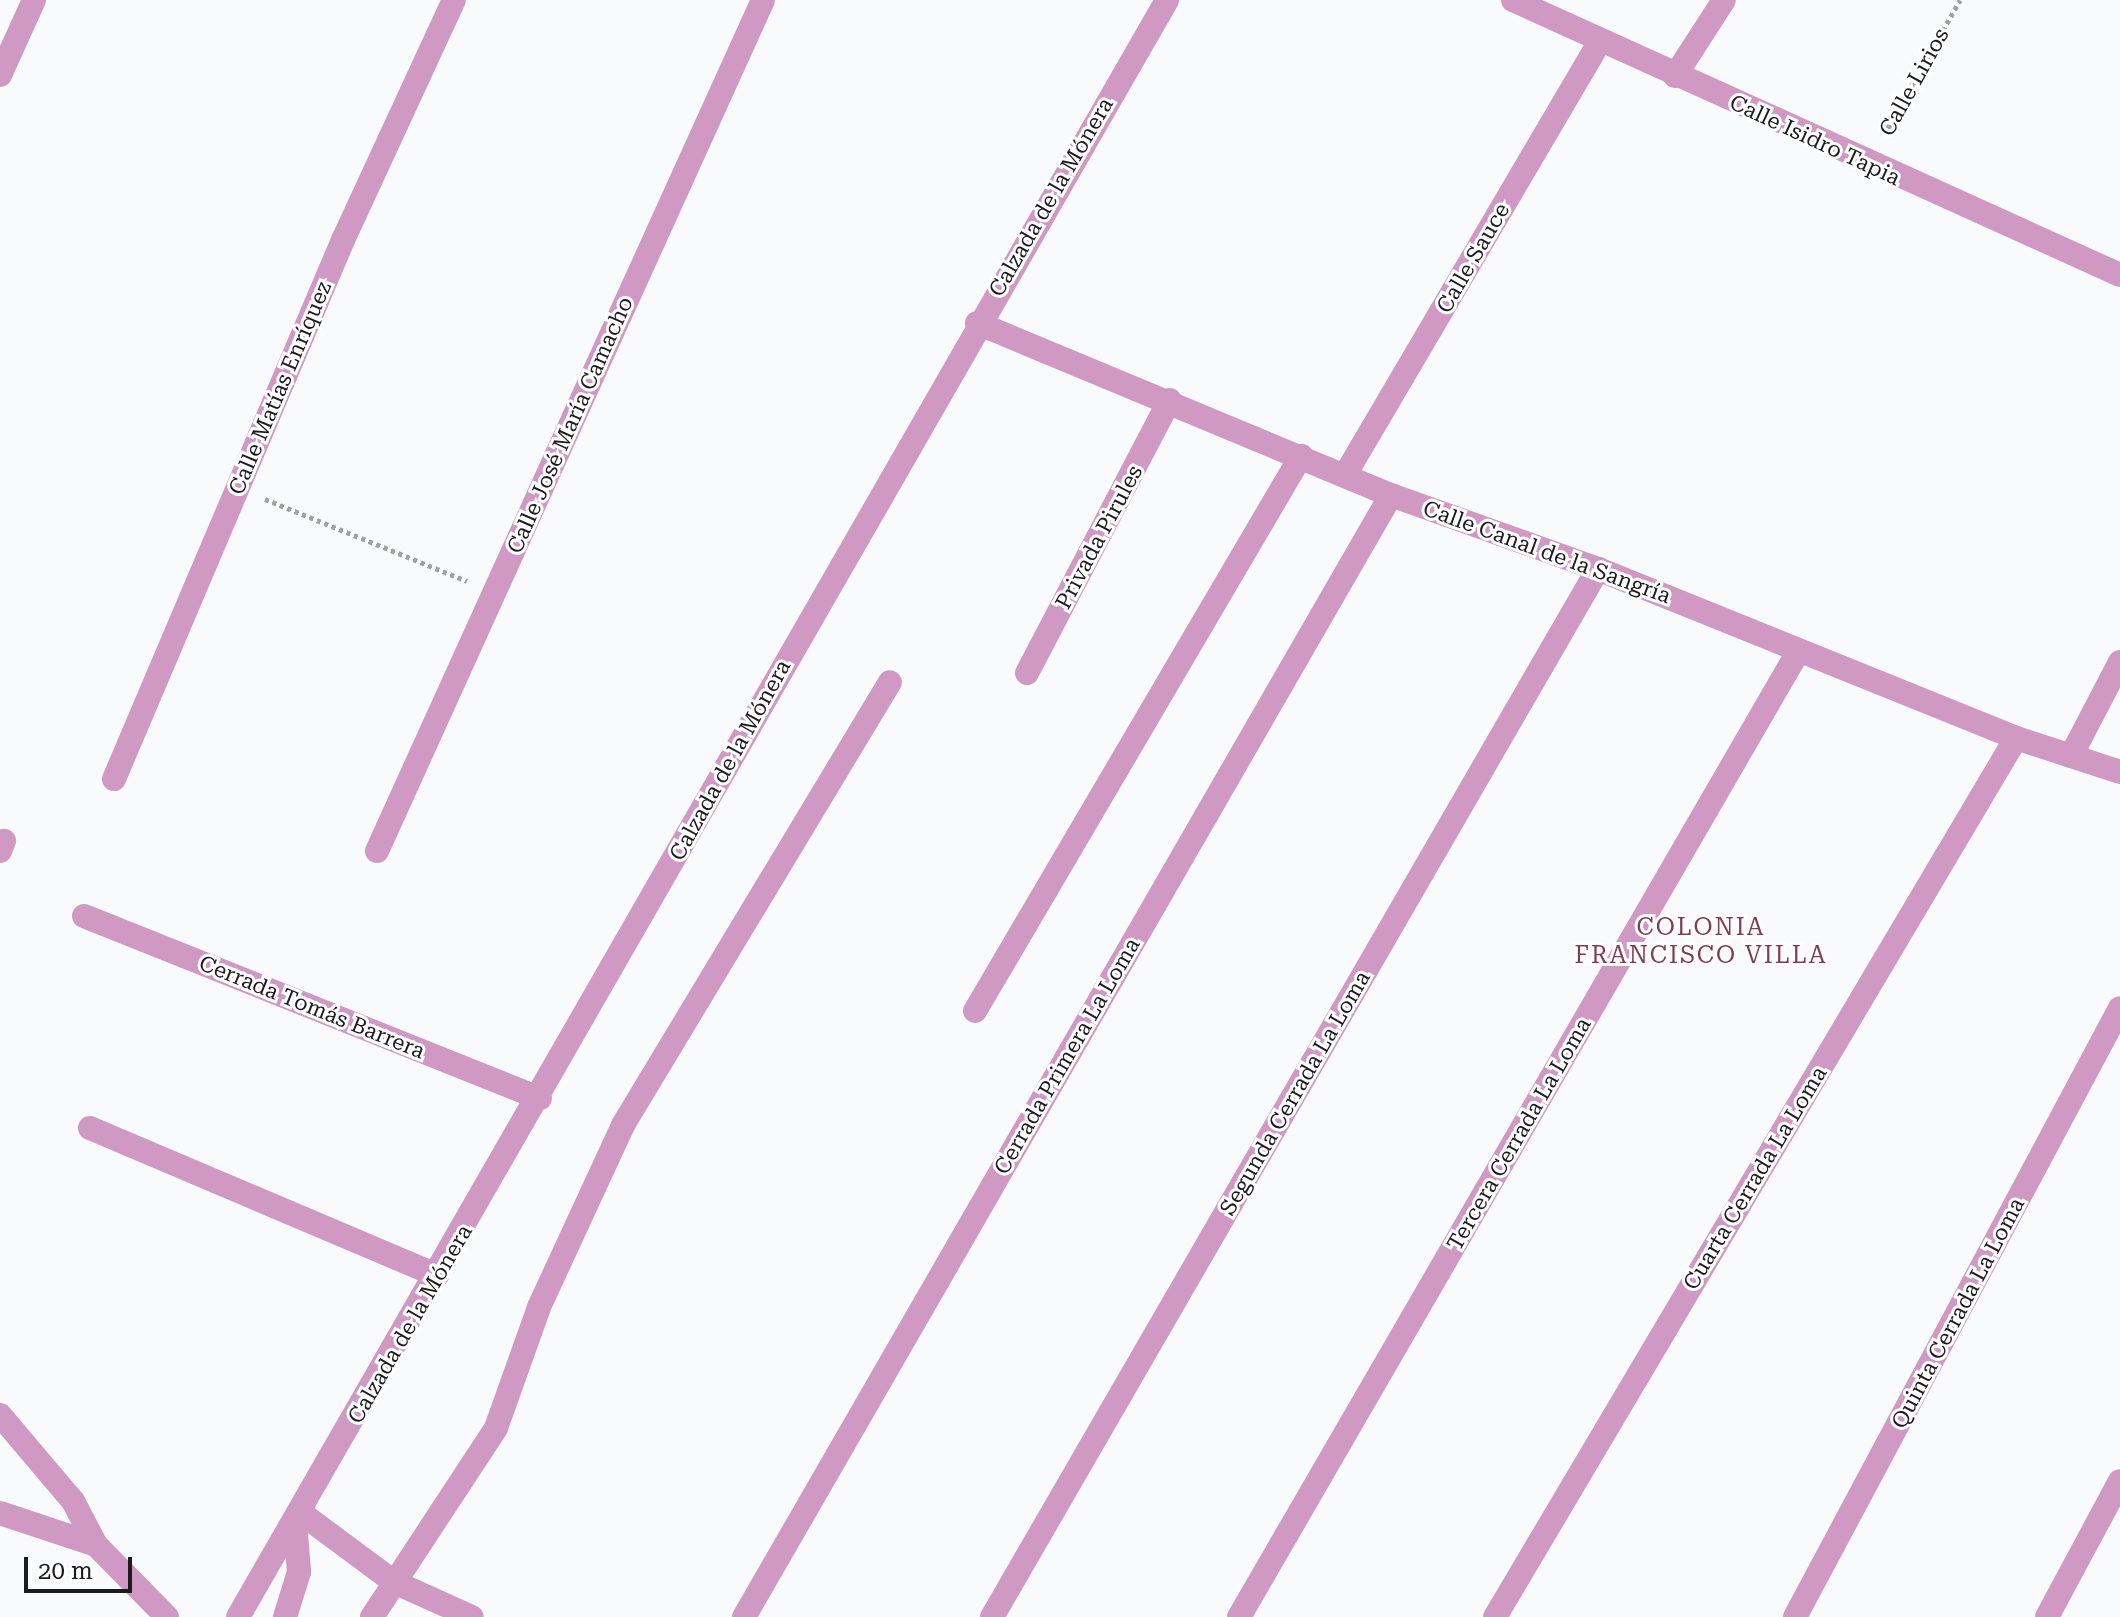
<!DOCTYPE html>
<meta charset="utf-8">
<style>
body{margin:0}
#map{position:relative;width:2120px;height:1617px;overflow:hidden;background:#f9fafb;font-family:"Roboto Serif",serif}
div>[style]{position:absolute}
.path>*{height:5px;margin-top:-2.5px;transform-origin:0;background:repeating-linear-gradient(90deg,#a1a1a2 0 4px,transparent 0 8px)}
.minor>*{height:24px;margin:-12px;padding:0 12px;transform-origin:12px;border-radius:12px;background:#cf99c3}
span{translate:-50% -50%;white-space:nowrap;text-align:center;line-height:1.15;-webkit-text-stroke:6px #fff;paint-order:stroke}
.street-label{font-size:22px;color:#1c1c1d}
.neighbourhood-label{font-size:24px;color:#833c4f;letter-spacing:2px}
.scale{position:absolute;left:24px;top:1557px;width:108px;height:36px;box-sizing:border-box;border:4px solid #1c1c1d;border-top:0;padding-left:10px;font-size:24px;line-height:28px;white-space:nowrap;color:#1c1c1d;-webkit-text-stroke:6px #fff;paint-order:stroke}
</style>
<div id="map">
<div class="path">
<i style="left:1884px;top:135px;width:155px;rotate:-60.6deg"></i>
<i style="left:265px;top:499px;width:218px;rotate:22.1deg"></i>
</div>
<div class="minor">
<i style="left:1513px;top:0;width:666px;rotate:24.37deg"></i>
<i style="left:0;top:75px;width:82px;rotate:-65.6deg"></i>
<i style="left:1675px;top:76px;width:90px;rotate:-57.2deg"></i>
<i style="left:977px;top:323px;width:448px;rotate:22.6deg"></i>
<i style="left:1391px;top:495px;width:220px;rotate:19.7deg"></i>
<i style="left:1598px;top:569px;width:451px;rotate:22deg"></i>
<i style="left:2016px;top:738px;width:109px;rotate:18.1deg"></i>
<i style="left:1345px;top:475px;width:503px;rotate:-59.56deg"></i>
<i style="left:1027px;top:673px;width:308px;rotate:-62.4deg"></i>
<i style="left:2071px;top:756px;width:106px;rotate:-62.5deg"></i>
<i style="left:114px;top:779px;width:586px;rotate:-66.98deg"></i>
<i style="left:343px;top:240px;width:264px;rotate:-65.2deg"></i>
<i style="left:0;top:851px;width:11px;rotate:-68deg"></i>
<i style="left:377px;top:851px;width:934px;rotate:-65.6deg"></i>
<i style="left:84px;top:916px;width:491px;rotate:21.8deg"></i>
<i style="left:975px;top:1011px;width:644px;rotate:-59.57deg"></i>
<i style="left:90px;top:1128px;width:377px;rotate:23deg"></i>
<i style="left:0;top:1415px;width:113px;rotate:49.7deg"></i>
<i style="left:73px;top:1501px;width:50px;rotate:62.4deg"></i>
<i style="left:96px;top:1545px;width:101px;rotate:45.4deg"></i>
<i style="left:0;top:1513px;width:101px;rotate:18.4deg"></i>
<i style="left:301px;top:1513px;width:116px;rotate:36.6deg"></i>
<i style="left:394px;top:1582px;width:85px;rotate:24.2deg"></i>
<i style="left:238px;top:1617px;width:1865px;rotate:-60.12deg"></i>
<i style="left:285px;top:1617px;width:47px;rotate:-72.7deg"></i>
<i style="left:299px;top:1572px;width:51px;rotate:-94.5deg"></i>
<i style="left:372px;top:1617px;width:226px;rotate:-56.7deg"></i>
<i style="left:496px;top:1428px;width:128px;rotate:-70.4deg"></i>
<i style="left:539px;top:1307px;width:200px;rotate:-65.2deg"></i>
<i style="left:623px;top:1125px;width:517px;rotate:-58.92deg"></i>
<i style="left:744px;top:1617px;width:1295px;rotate:-60.03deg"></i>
<i style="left:992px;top:1617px;width:1211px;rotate:-59.96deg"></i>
<i style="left:1239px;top:1617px;width:1117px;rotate:-59.92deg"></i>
<i style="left:1495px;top:1617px;width:1022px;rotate:-59.34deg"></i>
<i style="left:1795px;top:1617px;width:690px;rotate:-61.91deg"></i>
<i style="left:2047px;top:1617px;width:154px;rotate:-61.8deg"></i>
</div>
<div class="street-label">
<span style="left:1914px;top:82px;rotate:-61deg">Calle Lirios</span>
<span style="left:1815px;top:140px;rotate:25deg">Calle Isidro Tapia</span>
<span style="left:1051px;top:197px;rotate:-60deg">Calzada de la Mónera</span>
<span style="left:1473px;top:258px;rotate:-60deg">Calle Sauce</span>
<span style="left:280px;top:388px;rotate:-67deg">Calle Matías Enríquez</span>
<span style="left:570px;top:425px;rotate:-66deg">Calle José María Camacho</span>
<span style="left:1099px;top:537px;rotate:-62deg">Privada Pirules</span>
<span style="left:1547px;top:552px;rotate:20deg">Calle Canal de la Sangría</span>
<span style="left:730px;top:760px;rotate:-61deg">Calzada de la Mónera</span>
<span style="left:312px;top:1007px;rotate:22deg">Cerrada Tomás Barrera</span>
<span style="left:1067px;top:1056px;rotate:-60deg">Cerrada Primera La Loma</span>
<span style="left:1295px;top:1093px;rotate:-60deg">Segunda Cerrada La Loma</span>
<span style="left:1519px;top:1134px;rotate:-60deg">Tercera Cerrada La Loma</span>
<span style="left:1755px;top:1178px;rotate:-59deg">Cuarta Cerrada La Loma</span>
<span style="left:1958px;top:1313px;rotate:-62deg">Quinta Cerrada La Loma</span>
<span style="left:410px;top:1324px;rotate:-60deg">Calzada de la Mónera</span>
</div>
<div class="neighbourhood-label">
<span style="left:1701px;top:942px">COLONIA<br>FRANCISCO VILLA</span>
</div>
<div class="scale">20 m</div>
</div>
